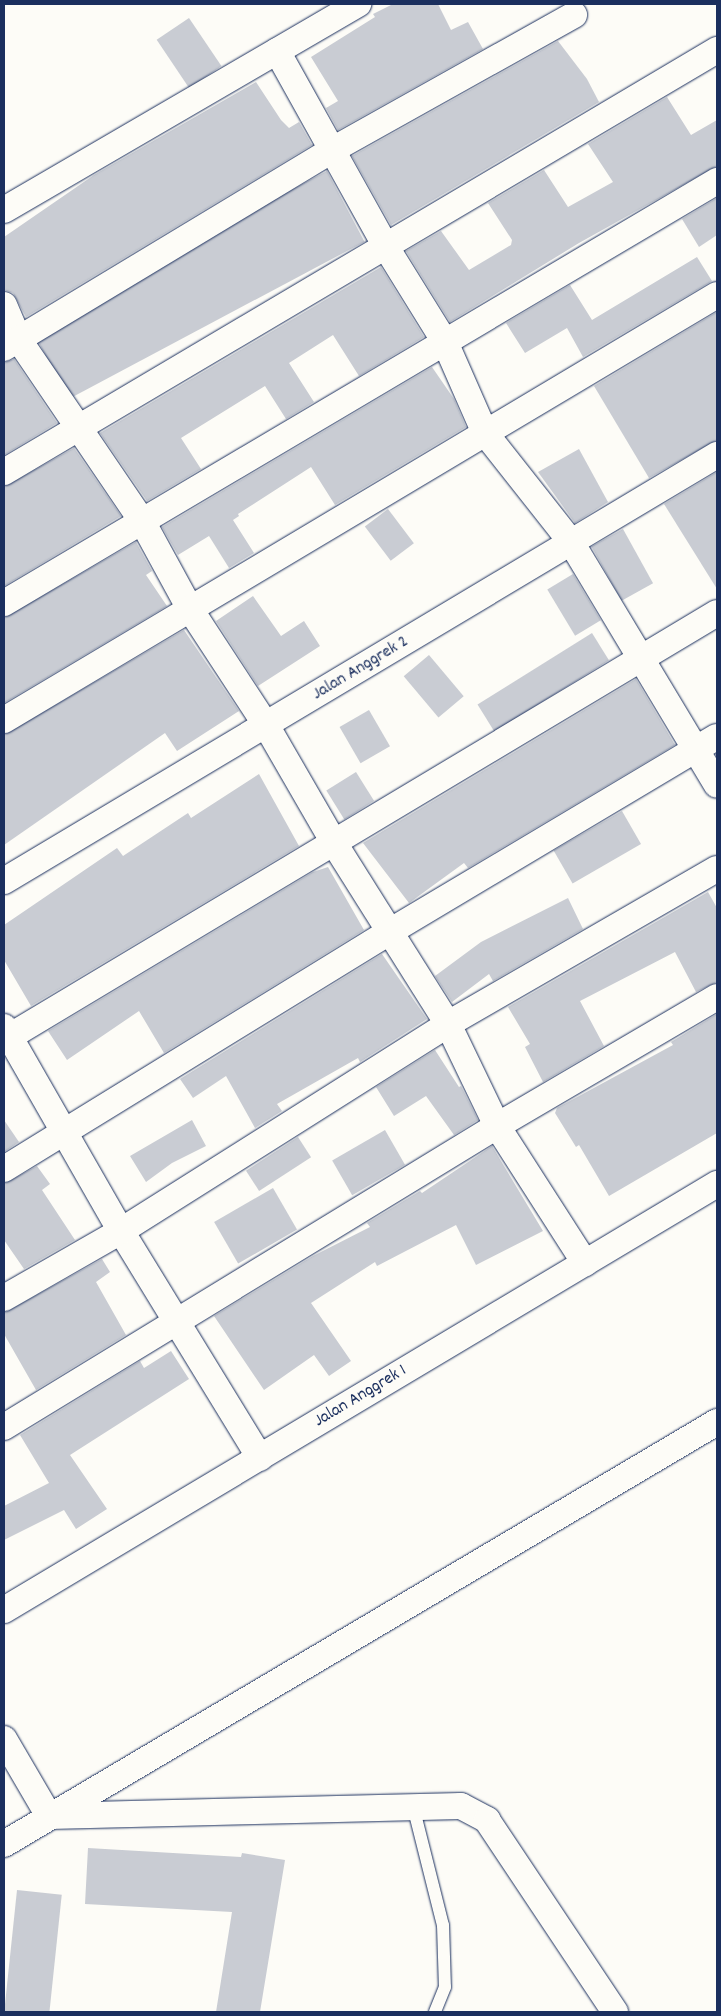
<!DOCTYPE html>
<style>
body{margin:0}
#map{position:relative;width:721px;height:2016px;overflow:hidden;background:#fdfcf7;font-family:Dekko,sans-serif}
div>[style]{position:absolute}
.building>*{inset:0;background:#c9ccd3;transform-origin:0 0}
.roads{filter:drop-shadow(0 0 1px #1b2f5e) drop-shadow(0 0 1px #1b2f5e)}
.service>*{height:12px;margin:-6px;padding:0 6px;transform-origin:6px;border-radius:6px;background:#fdfcf7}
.minor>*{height:26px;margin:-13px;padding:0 13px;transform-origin:13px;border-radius:13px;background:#fdfcf7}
span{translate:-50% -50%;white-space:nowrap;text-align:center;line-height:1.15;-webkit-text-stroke:4px #fdfcf7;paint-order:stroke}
.street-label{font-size:18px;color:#1b2f5e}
.frame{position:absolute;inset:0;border:5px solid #1b2f5e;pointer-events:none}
</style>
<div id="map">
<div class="building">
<i style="clip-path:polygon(393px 4px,438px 4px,451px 30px,468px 22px,483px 49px,338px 130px,326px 108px,338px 101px,311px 57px,375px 17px,373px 14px)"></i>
<i style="left:189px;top:18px;width:58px;height:39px;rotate:56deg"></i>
<i style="clip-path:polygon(558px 41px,587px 79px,599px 102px,391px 225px,352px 156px)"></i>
<i style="clip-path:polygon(256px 82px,281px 120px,289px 128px,299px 122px,312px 145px,26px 317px,13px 293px,4px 290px,4px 237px,94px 175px)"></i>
<i style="clip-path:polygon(667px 97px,691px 135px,717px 120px,717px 166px,579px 243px,450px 322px,406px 251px,441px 231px,469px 270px,511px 245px,512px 240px,488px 203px,544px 170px,568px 207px,613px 182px,588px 144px)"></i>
<i style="left:327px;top:171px;width:80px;height:335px;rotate:62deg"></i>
<i style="clip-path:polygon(717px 198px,717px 235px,699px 247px,682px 219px)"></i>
<i style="clip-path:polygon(697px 257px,712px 281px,583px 357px,567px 328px,525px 353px,506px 323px,570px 285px,592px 320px)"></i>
<i style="clip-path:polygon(381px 267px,424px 337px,359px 376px,333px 335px,289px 363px,314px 402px,286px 419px,265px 386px,181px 438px,201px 469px,147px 501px,100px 433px)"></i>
<i style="clip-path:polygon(717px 312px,717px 440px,649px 478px,594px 386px)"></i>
<i style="clip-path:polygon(14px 359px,57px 423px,4px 455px,4px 363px)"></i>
<i style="clip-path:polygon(432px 367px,454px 399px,466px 427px,335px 505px,311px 467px,238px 514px,239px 516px,233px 520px,254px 553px,229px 568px,209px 536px,178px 555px,162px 527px)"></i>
<i style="clip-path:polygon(74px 448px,121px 516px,4px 586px,4px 487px)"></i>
<i style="clip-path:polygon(579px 449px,608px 502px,575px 523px,538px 472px)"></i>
<i style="clip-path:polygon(717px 472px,717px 589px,664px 504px)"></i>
<i style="left:388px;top:509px;width:43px;height:29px;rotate:53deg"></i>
<i style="left:623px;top:529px;width:62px;height:36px;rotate:61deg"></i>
<i style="clip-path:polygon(136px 542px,152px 571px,146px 575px,167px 606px,4px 703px,4px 618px)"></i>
<i style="left:573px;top:574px;width:54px;height:30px;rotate:59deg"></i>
<i style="clip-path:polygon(253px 596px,281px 636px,304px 621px,320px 646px,258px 686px,216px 621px)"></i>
<i style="clip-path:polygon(184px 630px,239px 711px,177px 751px,165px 733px,4px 845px,4px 735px)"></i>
<i style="left:592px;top:633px;width:32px;height:135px;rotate:58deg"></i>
<i style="left:429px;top:655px;width:54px;height:33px;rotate:50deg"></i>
<i style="clip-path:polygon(636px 679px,675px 745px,468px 868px,464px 863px,409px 903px,363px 843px)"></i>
<i style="left:369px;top:710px;width:42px;height:34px;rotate:60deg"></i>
<i style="left:356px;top:772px;width:34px;height:35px;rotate:58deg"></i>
<i style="clip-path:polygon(259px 774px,299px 846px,31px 1006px,4px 960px,4px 925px,117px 848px,123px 856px,188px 813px,191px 818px)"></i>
<i style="left:622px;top:811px;width:38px;height:79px;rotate:60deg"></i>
<i style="clip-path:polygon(328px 867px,364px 930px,164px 1053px,139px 1011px,67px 1060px,48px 1031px,313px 872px)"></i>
<i style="clip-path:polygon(708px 892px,717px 908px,717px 982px,696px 992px,675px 952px,580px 1001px,604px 1046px,543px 1082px,525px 1047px,530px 1044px,508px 1007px)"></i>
<i style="clip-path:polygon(568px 898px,583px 929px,493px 981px,489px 974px,452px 1002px,435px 976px,481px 942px)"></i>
<i style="clip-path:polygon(382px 954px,427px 1019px,360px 1062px,358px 1058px,277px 1104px,282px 1111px,255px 1128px,226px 1076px,193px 1098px,180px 1079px)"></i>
<i style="clip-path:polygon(717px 1014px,717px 1133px,609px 1196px,579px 1145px,576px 1147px,555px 1113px,557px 1108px,673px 1045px,671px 1042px)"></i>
<i style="clip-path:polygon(435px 1050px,459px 1087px,461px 1086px,478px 1120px,454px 1135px,426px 1096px,394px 1116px,376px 1087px)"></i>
<i style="clip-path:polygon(4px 1120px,19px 1142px,4px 1152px)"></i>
<i style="clip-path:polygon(192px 1120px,206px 1146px,172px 1163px,146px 1182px,130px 1156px)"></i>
<i style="left:385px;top:1130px;width:40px;height:61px;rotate:60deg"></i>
<i style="left:298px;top:1137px;width:24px;height:62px;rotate:57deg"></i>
<i style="clip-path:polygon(492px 1146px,543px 1231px,476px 1265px,456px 1225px,377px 1266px,375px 1262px,311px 1303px,351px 1361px,329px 1376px,314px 1355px,264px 1390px,214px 1316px,313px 1256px,370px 1227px,367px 1223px,420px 1191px,422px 1193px)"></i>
<i style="clip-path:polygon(37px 1166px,50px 1184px,42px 1190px,75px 1240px,24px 1269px,4px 1240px,4px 1184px)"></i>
<i style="left:273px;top:1188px;width:48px;height:68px;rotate:60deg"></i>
<i style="clip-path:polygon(102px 1259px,110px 1272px,96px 1282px,126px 1335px,36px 1390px,4px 1334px,4px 1313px)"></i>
<i style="clip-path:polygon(171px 1351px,189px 1379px,70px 1455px,107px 1509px,76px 1529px,64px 1510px,4px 1540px,4px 1506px,49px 1483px,20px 1435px,140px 1361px,144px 1368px)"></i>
<i style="clip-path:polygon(88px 1848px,241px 1857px,242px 1853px,285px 1860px,260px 2012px,216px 2012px,232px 1912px,85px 1904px)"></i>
<i style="left:17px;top:1890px;width:45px;height:123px;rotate:6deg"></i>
</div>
<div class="roads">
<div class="service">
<i style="left:413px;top:1806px;width:123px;rotate:75.9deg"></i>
<i style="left:443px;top:1925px;width:62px;rotate:88.2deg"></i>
<i style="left:445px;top:1987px;width:27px;rotate:112deg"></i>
</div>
<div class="minor">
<i style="left:277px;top:51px;width:224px;rotate:60.9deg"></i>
<i style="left:386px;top:247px;width:112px;rotate:58.2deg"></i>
<i style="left:445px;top:342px;width:99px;rotate:66.3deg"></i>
<i style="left:485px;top:433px;width:139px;rotate:51.7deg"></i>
<i style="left:571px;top:542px;width:283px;rotate:59deg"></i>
<i style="left:4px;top:210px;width:410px;rotate:-30.2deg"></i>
<i style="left:4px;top:305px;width:38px;rotate:67deg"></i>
<i style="left:19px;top:340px;width:219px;rotate:55.8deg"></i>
<i style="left:142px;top:521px;width:100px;rotate:61.4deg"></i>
<i style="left:190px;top:609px;width:139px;rotate:56.8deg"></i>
<i style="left:266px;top:725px;width:136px;rotate:60deg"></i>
<i style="left:334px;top:843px;width:214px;rotate:57.8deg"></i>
<i style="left:448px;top:1024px;width:113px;rotate:64.3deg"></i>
<i style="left:497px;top:1126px;width:163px;rotate:57.3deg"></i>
<i style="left:4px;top:348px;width:385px;rotate:-31.1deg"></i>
<i style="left:334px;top:149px;width:275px;rotate:-29.2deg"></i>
<i style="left:4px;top:472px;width:829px;rotate:-30.62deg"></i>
<i style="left:4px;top:603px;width:829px;rotate:-30.62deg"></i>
<i style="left:4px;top:720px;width:830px;rotate:-30.8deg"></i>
<i style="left:4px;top:881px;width:831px;rotate:-30.86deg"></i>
<i style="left:4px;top:1027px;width:235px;rotate:60.2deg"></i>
<i style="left:121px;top:1231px;width:266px;rotate:58.5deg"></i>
<i style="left:4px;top:1040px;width:831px;rotate:-30.92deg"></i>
<i style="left:4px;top:1169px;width:454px;rotate:-31.6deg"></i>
<i style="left:391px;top:931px;width:379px;rotate:-30.8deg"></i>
<i style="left:4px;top:1298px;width:135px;rotate:-29.8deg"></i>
<i style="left:121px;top:1231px;width:387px;rotate:-32.3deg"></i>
<i style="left:448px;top:1024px;width:310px;rotate:-30deg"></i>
<i style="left:4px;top:1427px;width:578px;rotate:-31.41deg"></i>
<i style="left:497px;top:1126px;width:255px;rotate:-30.4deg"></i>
<i style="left:4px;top:1610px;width:831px;rotate:-30.86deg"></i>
<i style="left:4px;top:1739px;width:89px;rotate:59.7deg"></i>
<i style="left:49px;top:1816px;width:412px;rotate:-1.4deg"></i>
<i style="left:461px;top:1806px;width:30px;rotate:28deg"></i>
<i style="left:487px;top:1820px;width:231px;rotate:56.3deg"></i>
<i style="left:4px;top:1844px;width:829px;rotate:-30.62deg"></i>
</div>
</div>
<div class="street-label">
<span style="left:361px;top:669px;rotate:-31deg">Jalan Anggrek 2</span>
<span style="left:361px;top:1397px;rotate:-31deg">Jalan Anggrek 1</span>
</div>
<div class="frame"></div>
</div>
